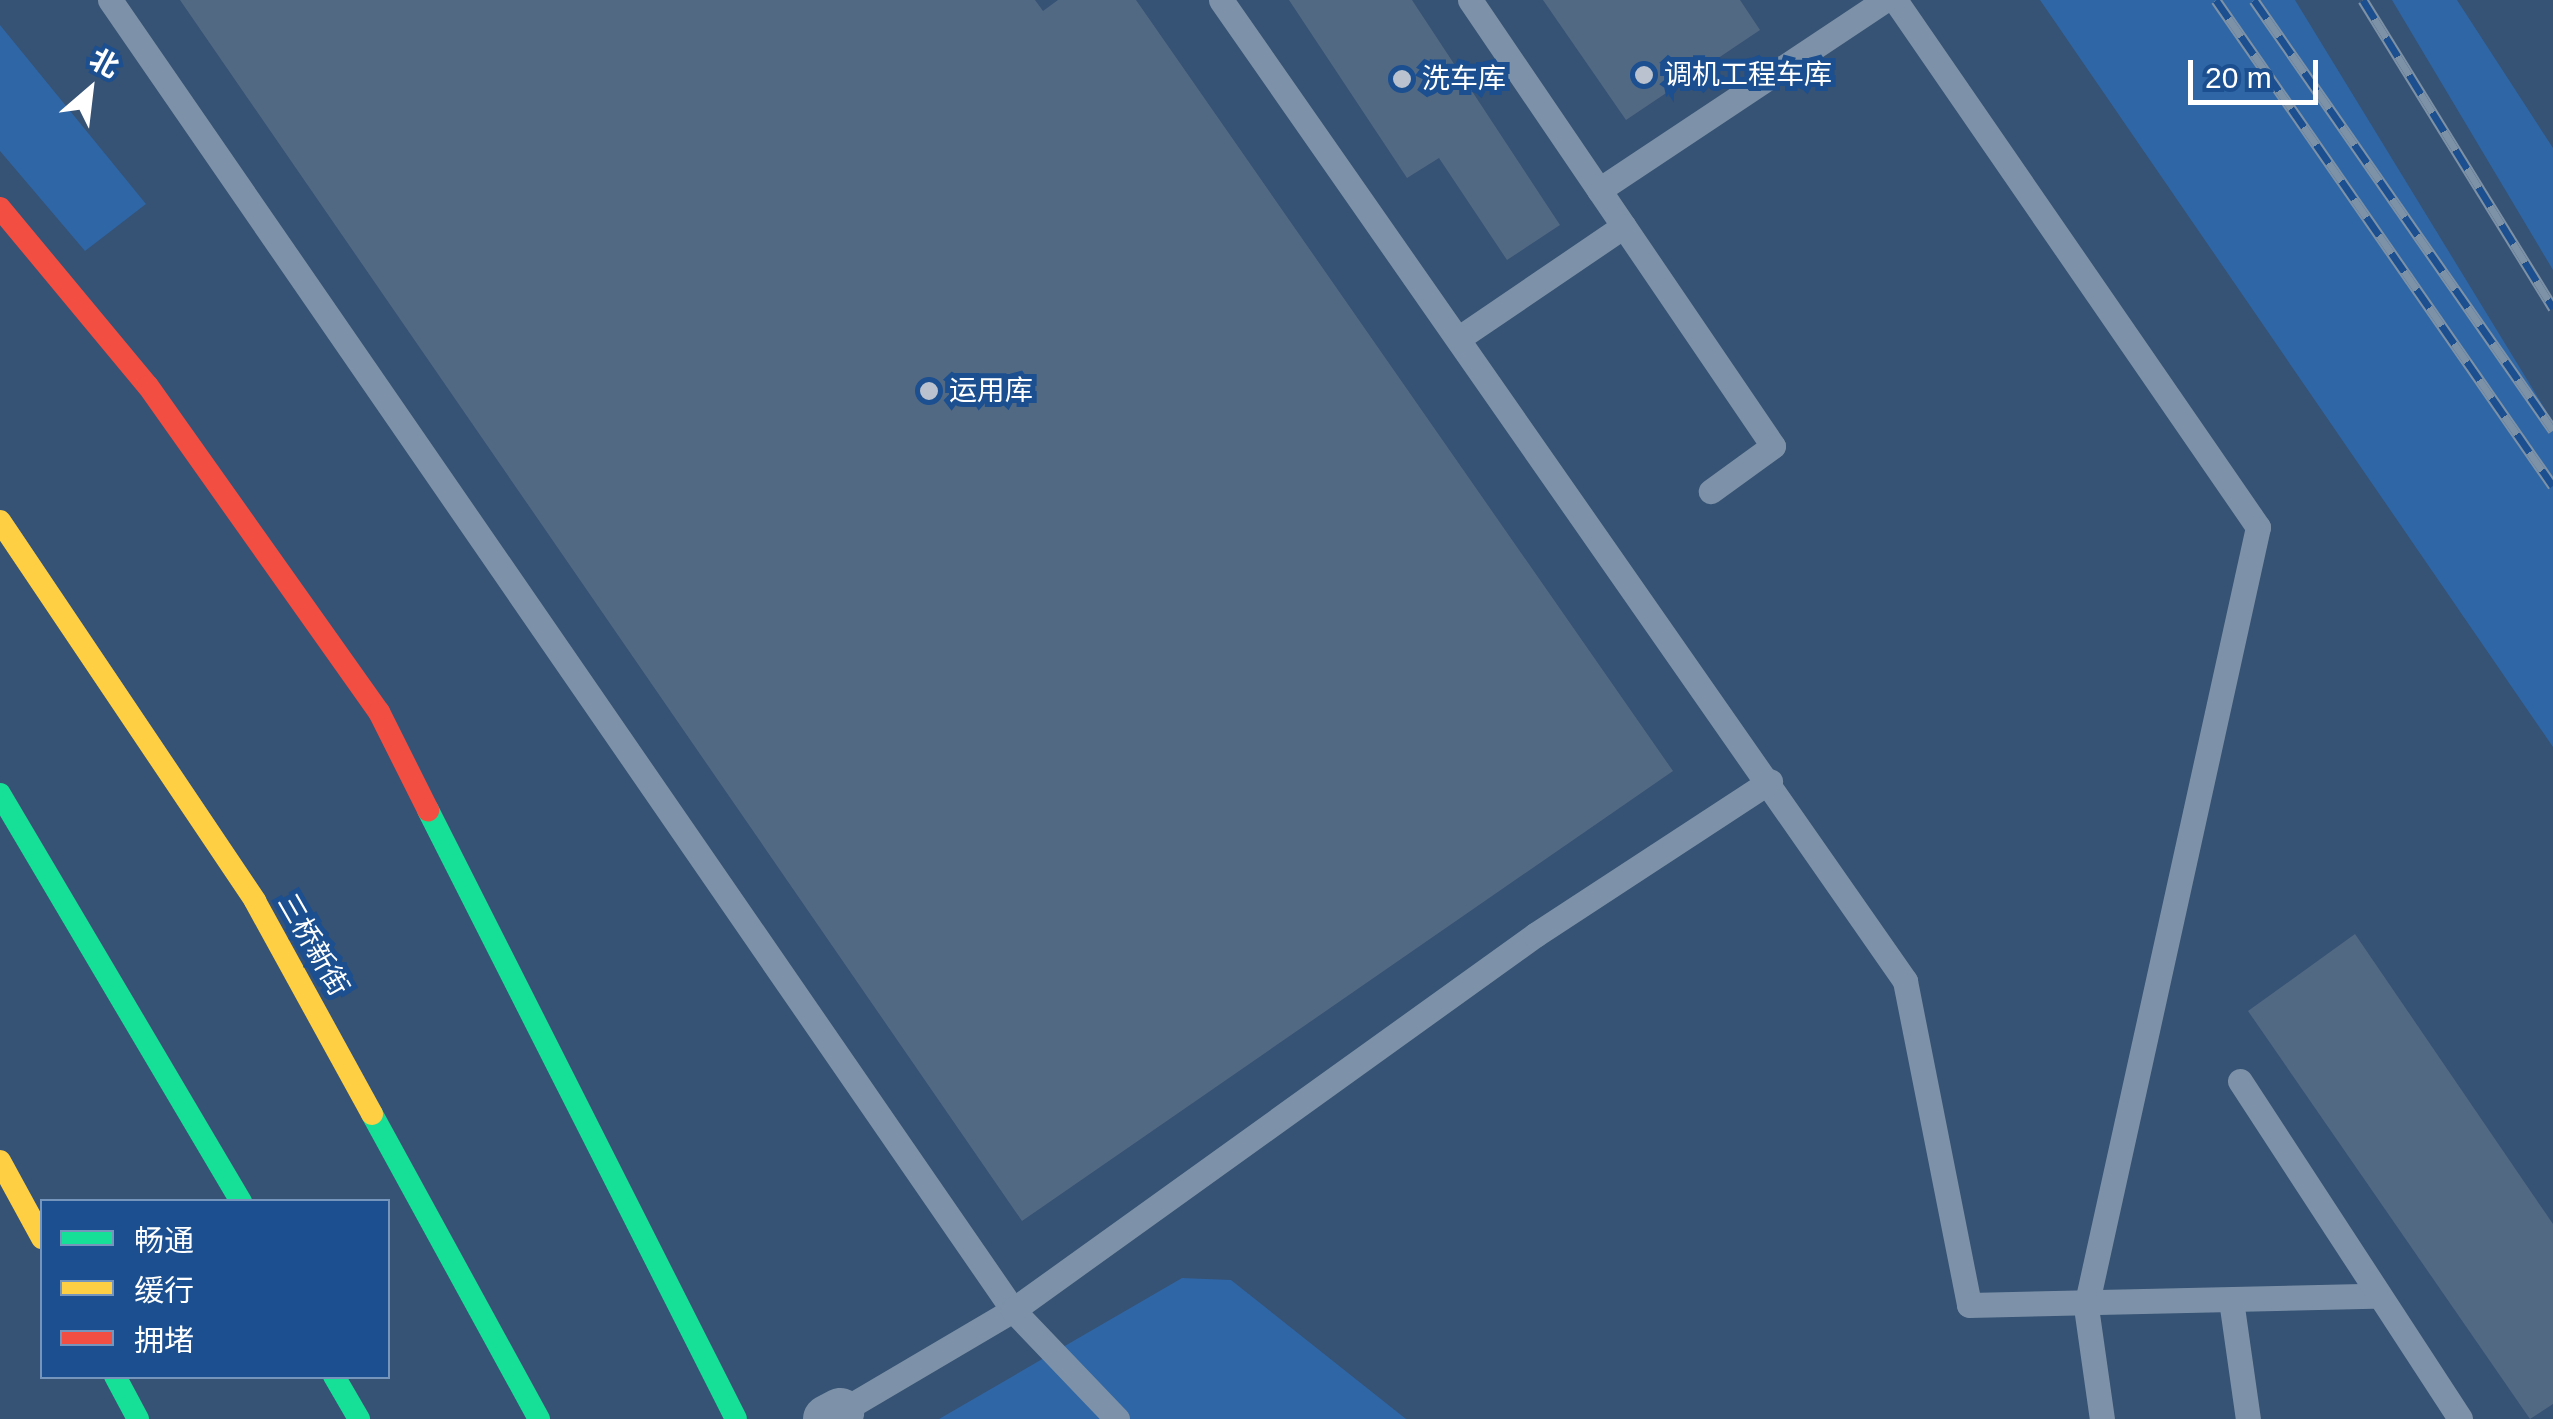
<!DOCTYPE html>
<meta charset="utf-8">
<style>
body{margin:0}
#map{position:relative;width:2553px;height:1419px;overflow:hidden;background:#365274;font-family:Helvetica,"Noto Sans SC",sans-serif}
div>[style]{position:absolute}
.green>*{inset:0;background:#2f66a5}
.building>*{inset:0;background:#526984}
.lane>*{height:25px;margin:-12.5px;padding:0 12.5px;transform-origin:12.5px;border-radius:12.5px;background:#7d92a8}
.street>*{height:48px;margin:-24px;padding:0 24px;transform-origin:24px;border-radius:24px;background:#7d92a8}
.fast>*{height:22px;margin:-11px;padding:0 11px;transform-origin:11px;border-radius:11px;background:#16e098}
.slow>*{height:22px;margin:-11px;padding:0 11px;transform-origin:11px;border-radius:11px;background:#ffcf43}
.jam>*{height:22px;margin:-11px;padding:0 11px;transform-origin:11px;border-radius:11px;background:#f24e42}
.rail>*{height:11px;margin-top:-5.5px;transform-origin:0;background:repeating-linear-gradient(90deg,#1b4f8f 0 22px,#7e92a7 0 44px);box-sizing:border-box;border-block:2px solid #7e92a7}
.dots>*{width:28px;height:28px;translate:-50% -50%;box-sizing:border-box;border:5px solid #1b4f8f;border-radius:50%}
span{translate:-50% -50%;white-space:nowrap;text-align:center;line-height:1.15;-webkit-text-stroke:10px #1b4f8f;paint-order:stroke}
.poi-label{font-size:28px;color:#fff}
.left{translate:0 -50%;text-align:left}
.street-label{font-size:28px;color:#fff}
.legend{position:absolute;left:40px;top:1199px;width:350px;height:180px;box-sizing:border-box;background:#1b4f8f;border:2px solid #7695bc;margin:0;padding:12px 18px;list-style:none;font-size:30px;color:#fff}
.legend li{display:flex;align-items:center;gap:20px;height:50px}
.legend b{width:50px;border:2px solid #7695bc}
.north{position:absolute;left:40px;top:40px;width:100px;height:100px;-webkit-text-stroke:8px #1b4f8f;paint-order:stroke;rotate:28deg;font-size:28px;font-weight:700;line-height:40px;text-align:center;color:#fff}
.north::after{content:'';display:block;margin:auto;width:35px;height:45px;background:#fff;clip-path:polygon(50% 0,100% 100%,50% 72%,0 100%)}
.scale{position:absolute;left:2188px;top:60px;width:130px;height:45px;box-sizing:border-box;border:5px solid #fff;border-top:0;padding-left:12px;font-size:30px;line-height:35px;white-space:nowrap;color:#fff;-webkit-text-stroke:8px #1b4f8f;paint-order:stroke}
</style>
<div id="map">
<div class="green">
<i style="clip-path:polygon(2040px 0,2295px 0,2553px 422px,2553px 747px)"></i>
<i style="clip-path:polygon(2392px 0,2457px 0,2553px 148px,2553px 270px)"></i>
<i style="clip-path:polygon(0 25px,146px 204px,85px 251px,0 151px)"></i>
<i style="clip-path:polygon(1182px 1278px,1231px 1280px,1406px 1419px,939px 1419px)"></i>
</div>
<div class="building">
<i style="clip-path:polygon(180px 0,1035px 0,1043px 11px,1058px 0,1136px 0,1673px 771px,1022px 1221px)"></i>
<i style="clip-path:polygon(1289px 0,1412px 0,1560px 225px,1507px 260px,1439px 158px,1407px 178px)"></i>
<i style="clip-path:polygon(1543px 0,1740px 0,1760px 30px,1626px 120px)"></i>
<i style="clip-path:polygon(2355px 934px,2553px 1224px,2553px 1404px,2530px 1419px,2248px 1011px)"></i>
</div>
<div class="lane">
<i style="left:110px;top:0;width:1591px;rotate:55.42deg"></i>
<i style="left:1013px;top:1310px;width:201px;rotate:149.5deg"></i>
<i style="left:1221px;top:0;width:1196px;rotate:55.11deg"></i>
<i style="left:1905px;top:981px;width:330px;rotate:78.8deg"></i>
<i style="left:1969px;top:1305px;width:404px;rotate:-1.3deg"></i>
<i style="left:1470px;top:0;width:539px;rotate:55.81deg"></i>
<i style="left:1773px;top:446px;width:77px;rotate:144deg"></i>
<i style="left:1895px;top:0;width:640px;rotate:55.44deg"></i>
<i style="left:2258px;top:527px;width:799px;rotate:102.44deg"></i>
<i style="left:2086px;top:1307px;width:113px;rotate:81.9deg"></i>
<i style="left:1599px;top:190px;width:343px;rotate:-33.6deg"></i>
<i style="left:1459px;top:338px;width:199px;rotate:-34.2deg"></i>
<i style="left:2240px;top:1081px;width:403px;rotate:56.9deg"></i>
<i style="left:2231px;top:1300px;width:120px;rotate:81.9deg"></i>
<i style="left:1117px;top:1419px;width:151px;rotate:-133.7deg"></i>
<i style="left:1013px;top:1310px;width:643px;rotate:-35.69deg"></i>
<i style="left:1535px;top:935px;width:281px;rotate:-33.2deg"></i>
</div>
<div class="street">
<i style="left:827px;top:1419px;width:15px;rotate:-28deg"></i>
</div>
<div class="fast">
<i style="left:0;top:794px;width:474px;rotate:59.4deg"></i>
<i style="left:428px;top:810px;width:682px;rotate:63.17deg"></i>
<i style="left:372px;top:1114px;width:348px;rotate:61.3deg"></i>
<i style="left:115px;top:1376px;width:49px;rotate:61.9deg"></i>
<i style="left:334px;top:1376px;width:50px;rotate:59.8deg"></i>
</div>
<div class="slow">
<i style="left:0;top:521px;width:458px;rotate:56.1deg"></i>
<i style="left:255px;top:901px;width:243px;rotate:61.2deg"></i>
<i style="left:0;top:1161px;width:88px;rotate:61.4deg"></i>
</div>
<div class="jam">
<i style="left:0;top:208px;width:231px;rotate:50.3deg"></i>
<i style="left:148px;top:386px;width:400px;rotate:54.7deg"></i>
<i style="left:379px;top:712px;width:110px;rotate:63.4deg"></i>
</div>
<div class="rail">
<i style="left:2216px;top:0;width:591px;rotate:55.26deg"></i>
<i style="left:2254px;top:0;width:524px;rotate:55.19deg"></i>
<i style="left:2363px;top:0;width:362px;rotate:58.3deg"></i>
</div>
<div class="dots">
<i style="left:1644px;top:75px;background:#b9c2ce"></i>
<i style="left:1402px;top:79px;background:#b9c2ce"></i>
<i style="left:929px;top:391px;background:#b9c2ce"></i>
</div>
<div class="poi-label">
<span class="left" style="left:1664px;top:75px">调机工程车库</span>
<span class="left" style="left:1422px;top:79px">洗车库</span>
<span class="left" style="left:949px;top:391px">运用库</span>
</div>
<div class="street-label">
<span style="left:313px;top:945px;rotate:60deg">三桥新街</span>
</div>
<ul class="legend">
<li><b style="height:12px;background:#16e098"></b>畅通</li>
<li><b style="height:12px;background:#ffcf43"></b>缓行</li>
<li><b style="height:12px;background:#f24e42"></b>拥堵</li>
</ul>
<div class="north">北</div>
<div class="scale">20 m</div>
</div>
